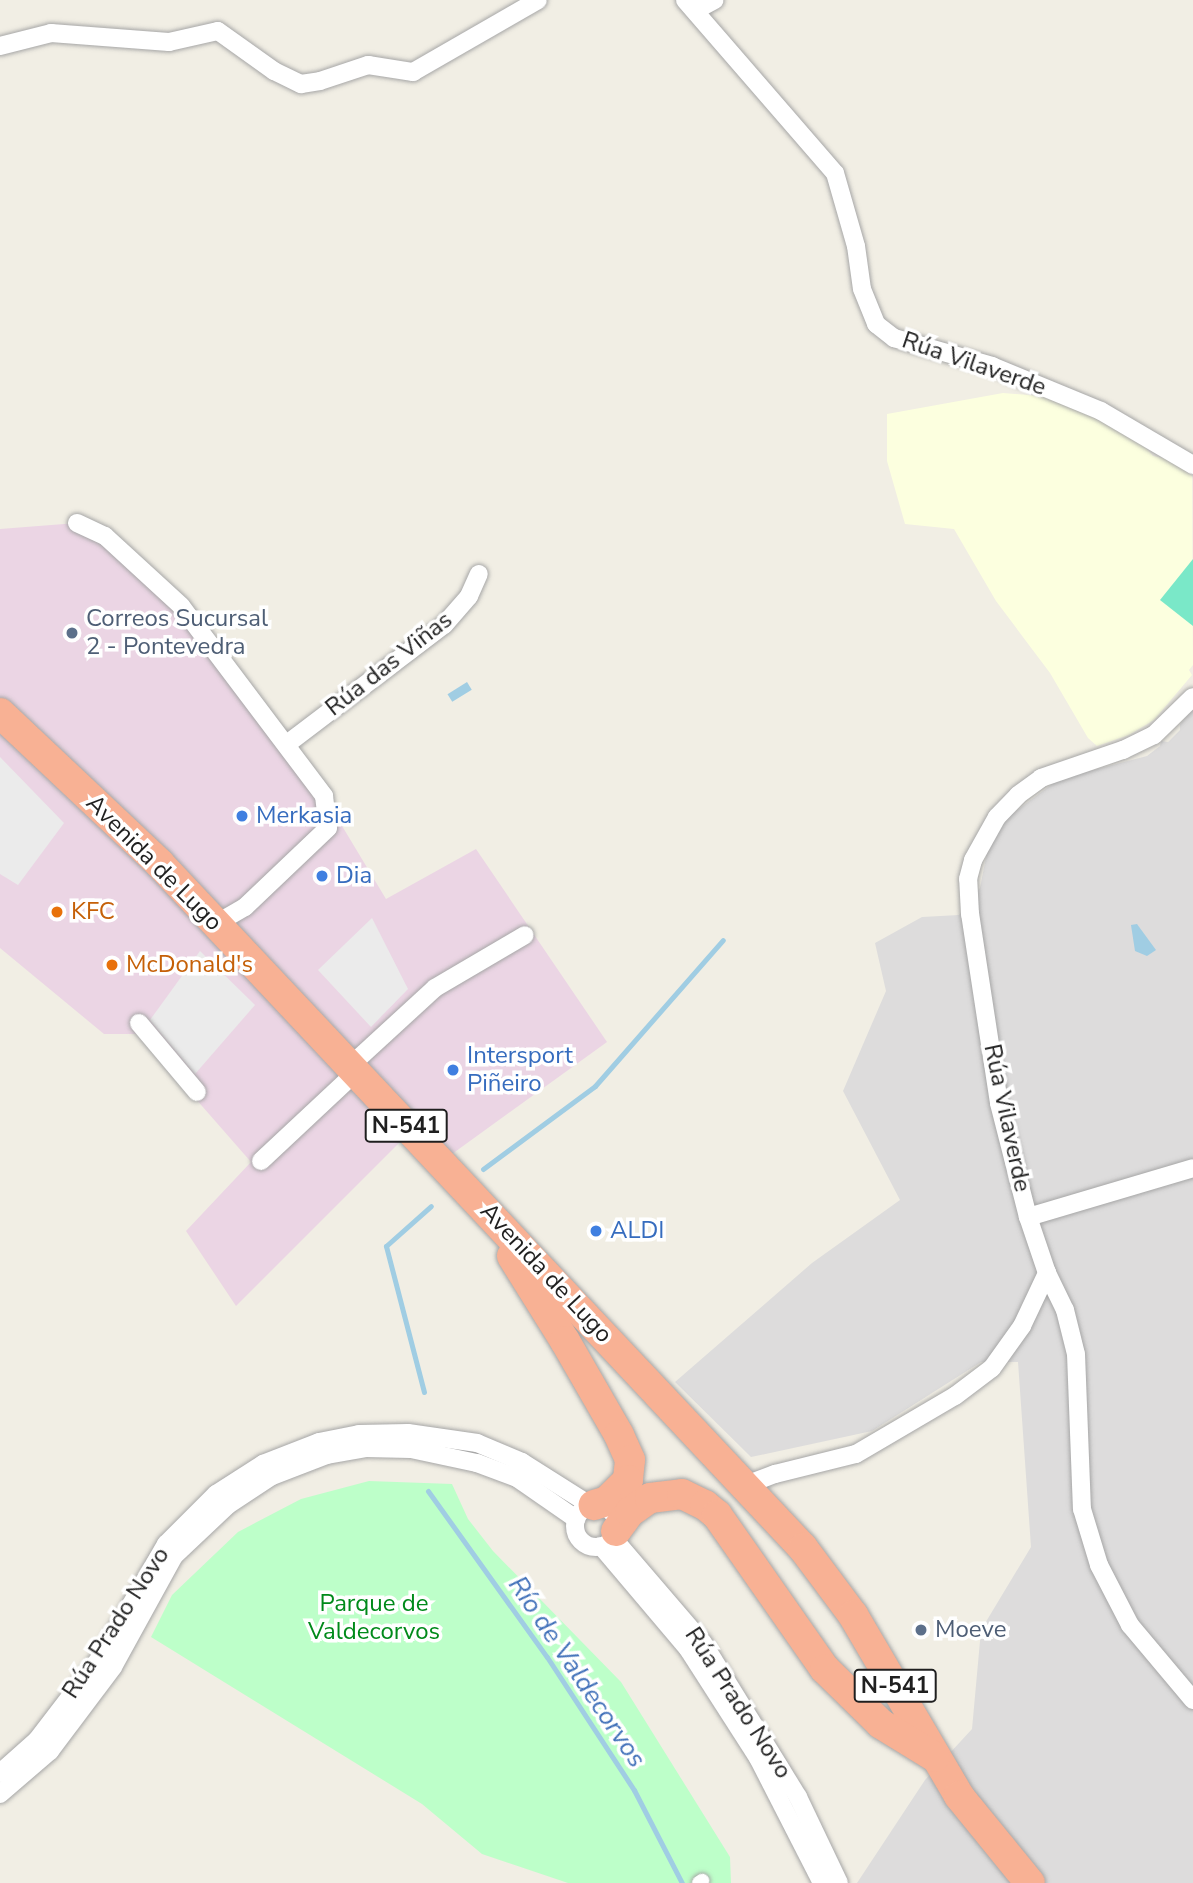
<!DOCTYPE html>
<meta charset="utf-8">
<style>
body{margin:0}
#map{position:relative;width:1193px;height:1883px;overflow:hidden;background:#f1eee4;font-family:"Nunito Sans",sans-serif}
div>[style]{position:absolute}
.residential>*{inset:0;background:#dddcdc}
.industrial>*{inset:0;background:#ebd5e4}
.education>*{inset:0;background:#fcffdf}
.park>*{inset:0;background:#bdffc9}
.pitch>*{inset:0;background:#7ae8c8}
.parking>*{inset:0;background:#ebebeb}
.water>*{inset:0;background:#a0cde3;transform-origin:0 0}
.stream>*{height:5px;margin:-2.5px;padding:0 2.5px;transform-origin:2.5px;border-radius:2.5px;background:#a0cde3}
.roads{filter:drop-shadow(0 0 2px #a6a6a6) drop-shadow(0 0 2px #a6a6a6)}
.pedestrian>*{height:14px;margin:-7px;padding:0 7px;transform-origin:7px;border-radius:7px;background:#fff}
.minor>*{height:18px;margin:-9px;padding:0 9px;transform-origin:9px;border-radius:9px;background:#fff}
.minor>.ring{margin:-9px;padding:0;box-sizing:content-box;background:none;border:18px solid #fff;border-radius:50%}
.trunk>*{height:30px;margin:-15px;padding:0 15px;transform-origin:15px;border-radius:15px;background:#f8b194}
.dots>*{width:19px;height:19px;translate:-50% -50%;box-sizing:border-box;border:4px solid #fff;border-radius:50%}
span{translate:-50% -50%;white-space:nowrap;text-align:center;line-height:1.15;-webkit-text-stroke:7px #fff;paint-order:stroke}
.shield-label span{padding:2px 5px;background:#fff;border:2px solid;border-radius:5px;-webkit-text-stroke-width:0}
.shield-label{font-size:23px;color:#1f1f1f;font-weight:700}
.street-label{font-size:24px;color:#1f1f1f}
.service-label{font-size:24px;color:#4e5e75}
.left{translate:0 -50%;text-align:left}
.shop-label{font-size:24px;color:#366cbe}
.food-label{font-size:24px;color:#c56008}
.park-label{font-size:24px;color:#008a1a}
.water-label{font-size:26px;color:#4171b9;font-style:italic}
</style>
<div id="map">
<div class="residential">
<i style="clip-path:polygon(1193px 709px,1193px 1883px,857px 1883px,925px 1780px,972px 1729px,981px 1630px,1031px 1547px,1018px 1362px,981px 1362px,872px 1431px,751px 1457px,675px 1382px,812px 1263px,900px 1200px,843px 1091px,886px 991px,875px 943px,922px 917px,959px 915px,980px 888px,987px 852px,1008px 817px,1059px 779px,1147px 756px,1160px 746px,1161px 741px,1168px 742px,1180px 730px,1180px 724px)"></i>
</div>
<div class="industrial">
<i style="clip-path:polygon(77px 523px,145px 572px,324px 796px,386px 899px,476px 849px,607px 1042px,441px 1162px,411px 1131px,236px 1306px,186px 1231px,251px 1162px,139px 1034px,104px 1034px,0 948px,0 529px)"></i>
</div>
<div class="education">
<i style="clip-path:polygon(1003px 393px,1056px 397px,1139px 440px,1153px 456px,1169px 459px,1192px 476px,1193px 665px,1189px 670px,1192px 675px,1154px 720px,1129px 735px,1097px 746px,1088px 738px,1050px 673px,996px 601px,954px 529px,905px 524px,887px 461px,887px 414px)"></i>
</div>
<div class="park">
<i style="clip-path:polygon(369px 1481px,452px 1484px,468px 1519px,493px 1551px,621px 1682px,730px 1857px,731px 1883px,568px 1883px,482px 1854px,422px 1804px,151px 1637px,172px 1595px,238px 1532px,301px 1499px)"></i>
</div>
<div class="pitch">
<i style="clip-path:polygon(1193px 559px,1193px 626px,1160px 600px)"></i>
</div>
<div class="parking">
<i style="clip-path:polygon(0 757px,64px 823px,18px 885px,0 874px)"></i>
<i style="clip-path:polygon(372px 918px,408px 989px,371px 1027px,318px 970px)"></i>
<i style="clip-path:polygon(200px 951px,255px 1005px,195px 1074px,150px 1020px)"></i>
</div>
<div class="water">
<i style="left:467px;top:682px;width:9px;height:23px;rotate:58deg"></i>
<i style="clip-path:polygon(1137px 924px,1156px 950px,1147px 956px,1135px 951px,1131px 925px)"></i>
</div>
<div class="stream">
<i style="left:483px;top:1169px;width:139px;rotate:-36.5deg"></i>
<i style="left:595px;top:1086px;width:194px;rotate:-48.8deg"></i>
<i style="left:424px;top:1392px;width:151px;rotate:-104.6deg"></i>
<i style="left:386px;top:1246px;width:60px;rotate:-41.6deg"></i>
<i style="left:428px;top:1491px;width:204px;rotate:54.4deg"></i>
<i style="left:547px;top:1657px;width:159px;rotate:56.8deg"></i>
<i style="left:634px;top:1790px;width:105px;rotate:62.7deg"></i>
</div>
<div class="roads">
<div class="pedestrian">
<i style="left:699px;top:1883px;width:4px;rotate:-34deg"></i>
</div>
<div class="minor">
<i style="left:685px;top:0;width:229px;rotate:49.1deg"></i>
<i style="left:835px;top:173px;width:76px;rotate:74deg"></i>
<i style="left:856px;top:246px;width:43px;rotate:82.1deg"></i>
<i style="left:862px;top:289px;width:38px;rotate:68deg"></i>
<i style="left:876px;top:324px;width:23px;rotate:38deg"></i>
<i style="left:894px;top:338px;width:102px;rotate:15.9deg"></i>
<i style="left:992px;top:366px;width:118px;rotate:22.4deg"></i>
<i style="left:1101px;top:411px;width:107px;rotate:30.4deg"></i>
<i style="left:696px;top:10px;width:21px;rotate:-28deg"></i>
<i style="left:0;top:46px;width:53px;rotate:-14.3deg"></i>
<i style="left:51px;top:33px;width:118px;rotate:4.4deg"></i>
<i style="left:169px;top:42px;width:50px;rotate:-12.7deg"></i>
<i style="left:218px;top:31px;width:69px;rotate:35.5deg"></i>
<i style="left:274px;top:71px;width:30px;rotate:26deg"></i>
<i style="left:301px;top:84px;width:19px;rotate:-9deg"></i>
<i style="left:320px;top:81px;width:51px;rotate:-18.4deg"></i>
<i style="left:368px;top:65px;width:46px;rotate:8.8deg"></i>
<i style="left:413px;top:72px;width:144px;rotate:-29.9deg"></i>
<i style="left:77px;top:523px;width:31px;rotate:25deg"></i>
<i style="left:105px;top:536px;width:103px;rotate:42.6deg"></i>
<i style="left:181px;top:606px;width:238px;rotate:53deg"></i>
<i style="left:324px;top:796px;width:32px;rotate:83deg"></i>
<i style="left:328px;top:828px;width:115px;rotate:136.4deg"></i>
<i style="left:245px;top:907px;width:34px;rotate:150deg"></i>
<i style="left:287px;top:744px;width:197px;rotate:-37.2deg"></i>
<i style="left:444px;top:625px;width:38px;rotate:-49deg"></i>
<i style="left:469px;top:596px;width:24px;rotate:-66deg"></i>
<i style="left:139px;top:1023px;width:90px;rotate:50deg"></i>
<i style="left:350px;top:1066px;width:115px;rotate:-42.5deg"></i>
<i style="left:435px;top:988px;width:104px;rotate:-30.5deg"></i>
<i style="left:261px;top:1161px;width:130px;rotate:-43.1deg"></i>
<i style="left:1028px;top:1217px;width:172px;rotate:-16.5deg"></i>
<i style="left:1047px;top:1273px;width:41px;rotate:64.1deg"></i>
<i style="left:1065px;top:1310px;width:45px;rotate:76deg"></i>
<i style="left:1076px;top:1354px;width:155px;rotate:87.8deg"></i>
<i style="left:1082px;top:1509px;width:59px;rotate:73.1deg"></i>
<i style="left:1099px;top:1565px;width:68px;rotate:62.7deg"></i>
<i style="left:1130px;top:1625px;width:98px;rotate:50deg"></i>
<i style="left:746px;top:1485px;width:31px;rotate:-21deg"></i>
<i style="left:775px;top:1474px;width:83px;rotate:-13.9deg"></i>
<i style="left:856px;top:1454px;width:115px;rotate:-30.4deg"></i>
<i style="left:955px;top:1396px;width:46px;rotate:-37.1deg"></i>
<i style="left:992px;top:1368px;width:52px;rotate:-54.5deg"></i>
<i style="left:1022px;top:1326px;width:59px;rotate:-64.7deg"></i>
<i style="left:1047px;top:1273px;width:59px;rotate:-108.7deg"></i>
<i style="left:1028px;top:1217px;width:118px;rotate:-104.3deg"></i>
<i style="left:999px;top:1103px;width:191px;rotate:-98.7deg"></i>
<i style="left:970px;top:914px;width:35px;rotate:-93deg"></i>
<i style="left:968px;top:879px;width:20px;rotate:-75deg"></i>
<i style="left:973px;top:860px;width:49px;rotate:-60.8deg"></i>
<i style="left:997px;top:817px;width:30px;rotate:-46deg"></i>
<i style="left:1018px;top:795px;width:29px;rotate:-36deg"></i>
<i style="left:1041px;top:778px;width:87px;rotate:-18.9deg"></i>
<i style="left:1123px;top:750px;width:34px;rotate:-26deg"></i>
<i style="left:1154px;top:735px;width:54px;rotate:-44.3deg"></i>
<i class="ring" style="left:575px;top:1505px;width:24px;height:24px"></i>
<i style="left:613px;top:1538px;width:138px;rotate:49.4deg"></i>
<i style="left:703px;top:1643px;width:181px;rotate:58.3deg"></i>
<i style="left:798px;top:1797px;width:95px;rotate:64.5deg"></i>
<i style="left:601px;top:1546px;width:135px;rotate:49.8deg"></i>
<i style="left:688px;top:1649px;width:130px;rotate:57.3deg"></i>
<i style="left:758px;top:1758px;width:140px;rotate:62.9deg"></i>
<i style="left:0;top:1773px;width:50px;rotate:-41.7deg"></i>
<i style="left:37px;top:1740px;width:103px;rotate:-52.5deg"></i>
<i style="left:100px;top:1658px;width:132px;rotate:-59.9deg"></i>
<i style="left:166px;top:1544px;width:71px;rotate:-45deg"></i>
<i style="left:216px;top:1494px;width:56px;rotate:-32.6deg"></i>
<i style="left:263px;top:1464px;width:60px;rotate:-21.4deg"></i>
<i style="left:319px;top:1442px;width:41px;rotate:-11.3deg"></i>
<i style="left:359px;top:1434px;width:49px;rotate:-1.2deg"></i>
<i style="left:408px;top:1433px;width:70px;rotate:8.2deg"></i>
<i style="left:477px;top:1443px;width:49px;rotate:22.9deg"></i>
<i style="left:522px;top:1462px;width:80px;rotate:32.3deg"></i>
<i style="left:0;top:1794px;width:66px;rotate:-40.7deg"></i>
<i style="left:50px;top:1751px;width:105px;rotate:-53.1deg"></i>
<i style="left:113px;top:1667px;width:127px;rotate:-61.2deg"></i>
<i style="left:174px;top:1556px;width:74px;rotate:-43.4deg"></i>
<i style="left:228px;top:1505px;width:53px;rotate:-33.4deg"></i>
<i style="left:272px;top:1476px;width:59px;rotate:-20.9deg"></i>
<i style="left:327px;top:1455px;width:39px;rotate:-10deg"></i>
<i style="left:365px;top:1448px;width:46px;rotate:1.2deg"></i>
<i style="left:411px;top:1449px;width:67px;rotate:12deg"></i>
<i style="left:477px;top:1463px;width:43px;rotate:20.6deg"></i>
<i style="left:517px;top:1478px;width:72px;rotate:34.8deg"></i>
</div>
<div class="trunk">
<i style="left:0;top:713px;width:219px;rotate:43.3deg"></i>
<i style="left:159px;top:863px;width:940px;rotate:46.77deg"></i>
<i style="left:803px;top:1548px;width:84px;rotate:53.3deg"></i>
<i style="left:853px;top:1615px;width:210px;rotate:59.6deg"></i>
<i style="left:959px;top:1796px;width:112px;rotate:50.8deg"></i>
<i style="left:512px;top:1256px;width:100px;rotate:58.1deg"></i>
<i style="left:565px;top:1341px;width:108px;rotate:60.1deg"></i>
<i style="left:619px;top:1435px;width:27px;rotate:66deg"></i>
<i style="left:630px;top:1460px;width:20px;rotate:96deg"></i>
<i style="left:628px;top:1480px;width:30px;rotate:135deg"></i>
<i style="left:607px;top:1501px;width:14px;rotate:163deg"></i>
<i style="left:616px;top:1531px;width:24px;rotate:-54deg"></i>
<i style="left:630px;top:1512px;width:24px;rotate:-35deg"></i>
<i style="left:650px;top:1498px;width:32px;rotate:-7deg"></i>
<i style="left:682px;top:1494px;width:25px;rotate:26deg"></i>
<i style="left:705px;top:1505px;width:16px;rotate:40deg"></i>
<i style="left:717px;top:1515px;width:188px;rotate:55deg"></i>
<i style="left:825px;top:1669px;width:78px;rotate:44.5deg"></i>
<i style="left:881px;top:1724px;width:63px;rotate:31.4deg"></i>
</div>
</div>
<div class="dots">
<i style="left:72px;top:633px;background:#5c6f8a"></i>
<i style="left:242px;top:816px;background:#3f7fe0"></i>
<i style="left:322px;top:876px;background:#3f7fe0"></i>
<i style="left:57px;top:912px;background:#e8710a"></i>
<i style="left:112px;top:965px;background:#e8710a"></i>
<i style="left:453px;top:1070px;background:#3f7fe0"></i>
<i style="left:596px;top:1231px;background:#3f7fe0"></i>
<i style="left:921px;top:1630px;background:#5c6f8a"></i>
</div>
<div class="shield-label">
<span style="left:406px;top:1126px">N-541</span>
<span style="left:895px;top:1686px">N-541</span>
</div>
<div class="street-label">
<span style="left:974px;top:364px;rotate:19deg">Rúa Vilaverde</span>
<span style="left:389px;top:664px;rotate:-38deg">Rúa das Viñas</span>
<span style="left:154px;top:863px;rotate:45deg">Avenida de Lugo</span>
<span style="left:1007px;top:1118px;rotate:78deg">Rúa Vilaverde</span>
<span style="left:546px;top:1273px;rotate:47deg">Avenida de Lugo</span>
<span style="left:116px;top:1623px;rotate:-57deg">Rúa Prado Novo</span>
<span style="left:738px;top:1703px;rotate:57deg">Rúa Prado Novo</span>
</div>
<div class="service-label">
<span class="left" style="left:86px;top:633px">Correos Sucursal<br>2 - Pontevedra</span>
<span class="left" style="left:935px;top:1630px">Moeve</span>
</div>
<div class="shop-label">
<span class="left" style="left:256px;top:816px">Merkasia</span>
<span class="left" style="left:336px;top:876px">Dia</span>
<span class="left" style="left:467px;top:1070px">Intersport<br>Piñeiro</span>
<span class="left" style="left:610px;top:1231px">ALDI</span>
</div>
<div class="food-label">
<span class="left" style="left:71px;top:912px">KFC</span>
<span class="left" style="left:126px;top:965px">McDonald's</span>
</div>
<div class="park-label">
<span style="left:374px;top:1618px">Parque de<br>Valdecorvos</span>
</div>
<div class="water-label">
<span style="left:577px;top:1672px;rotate:56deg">Río de Valdecorvos</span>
</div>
</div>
